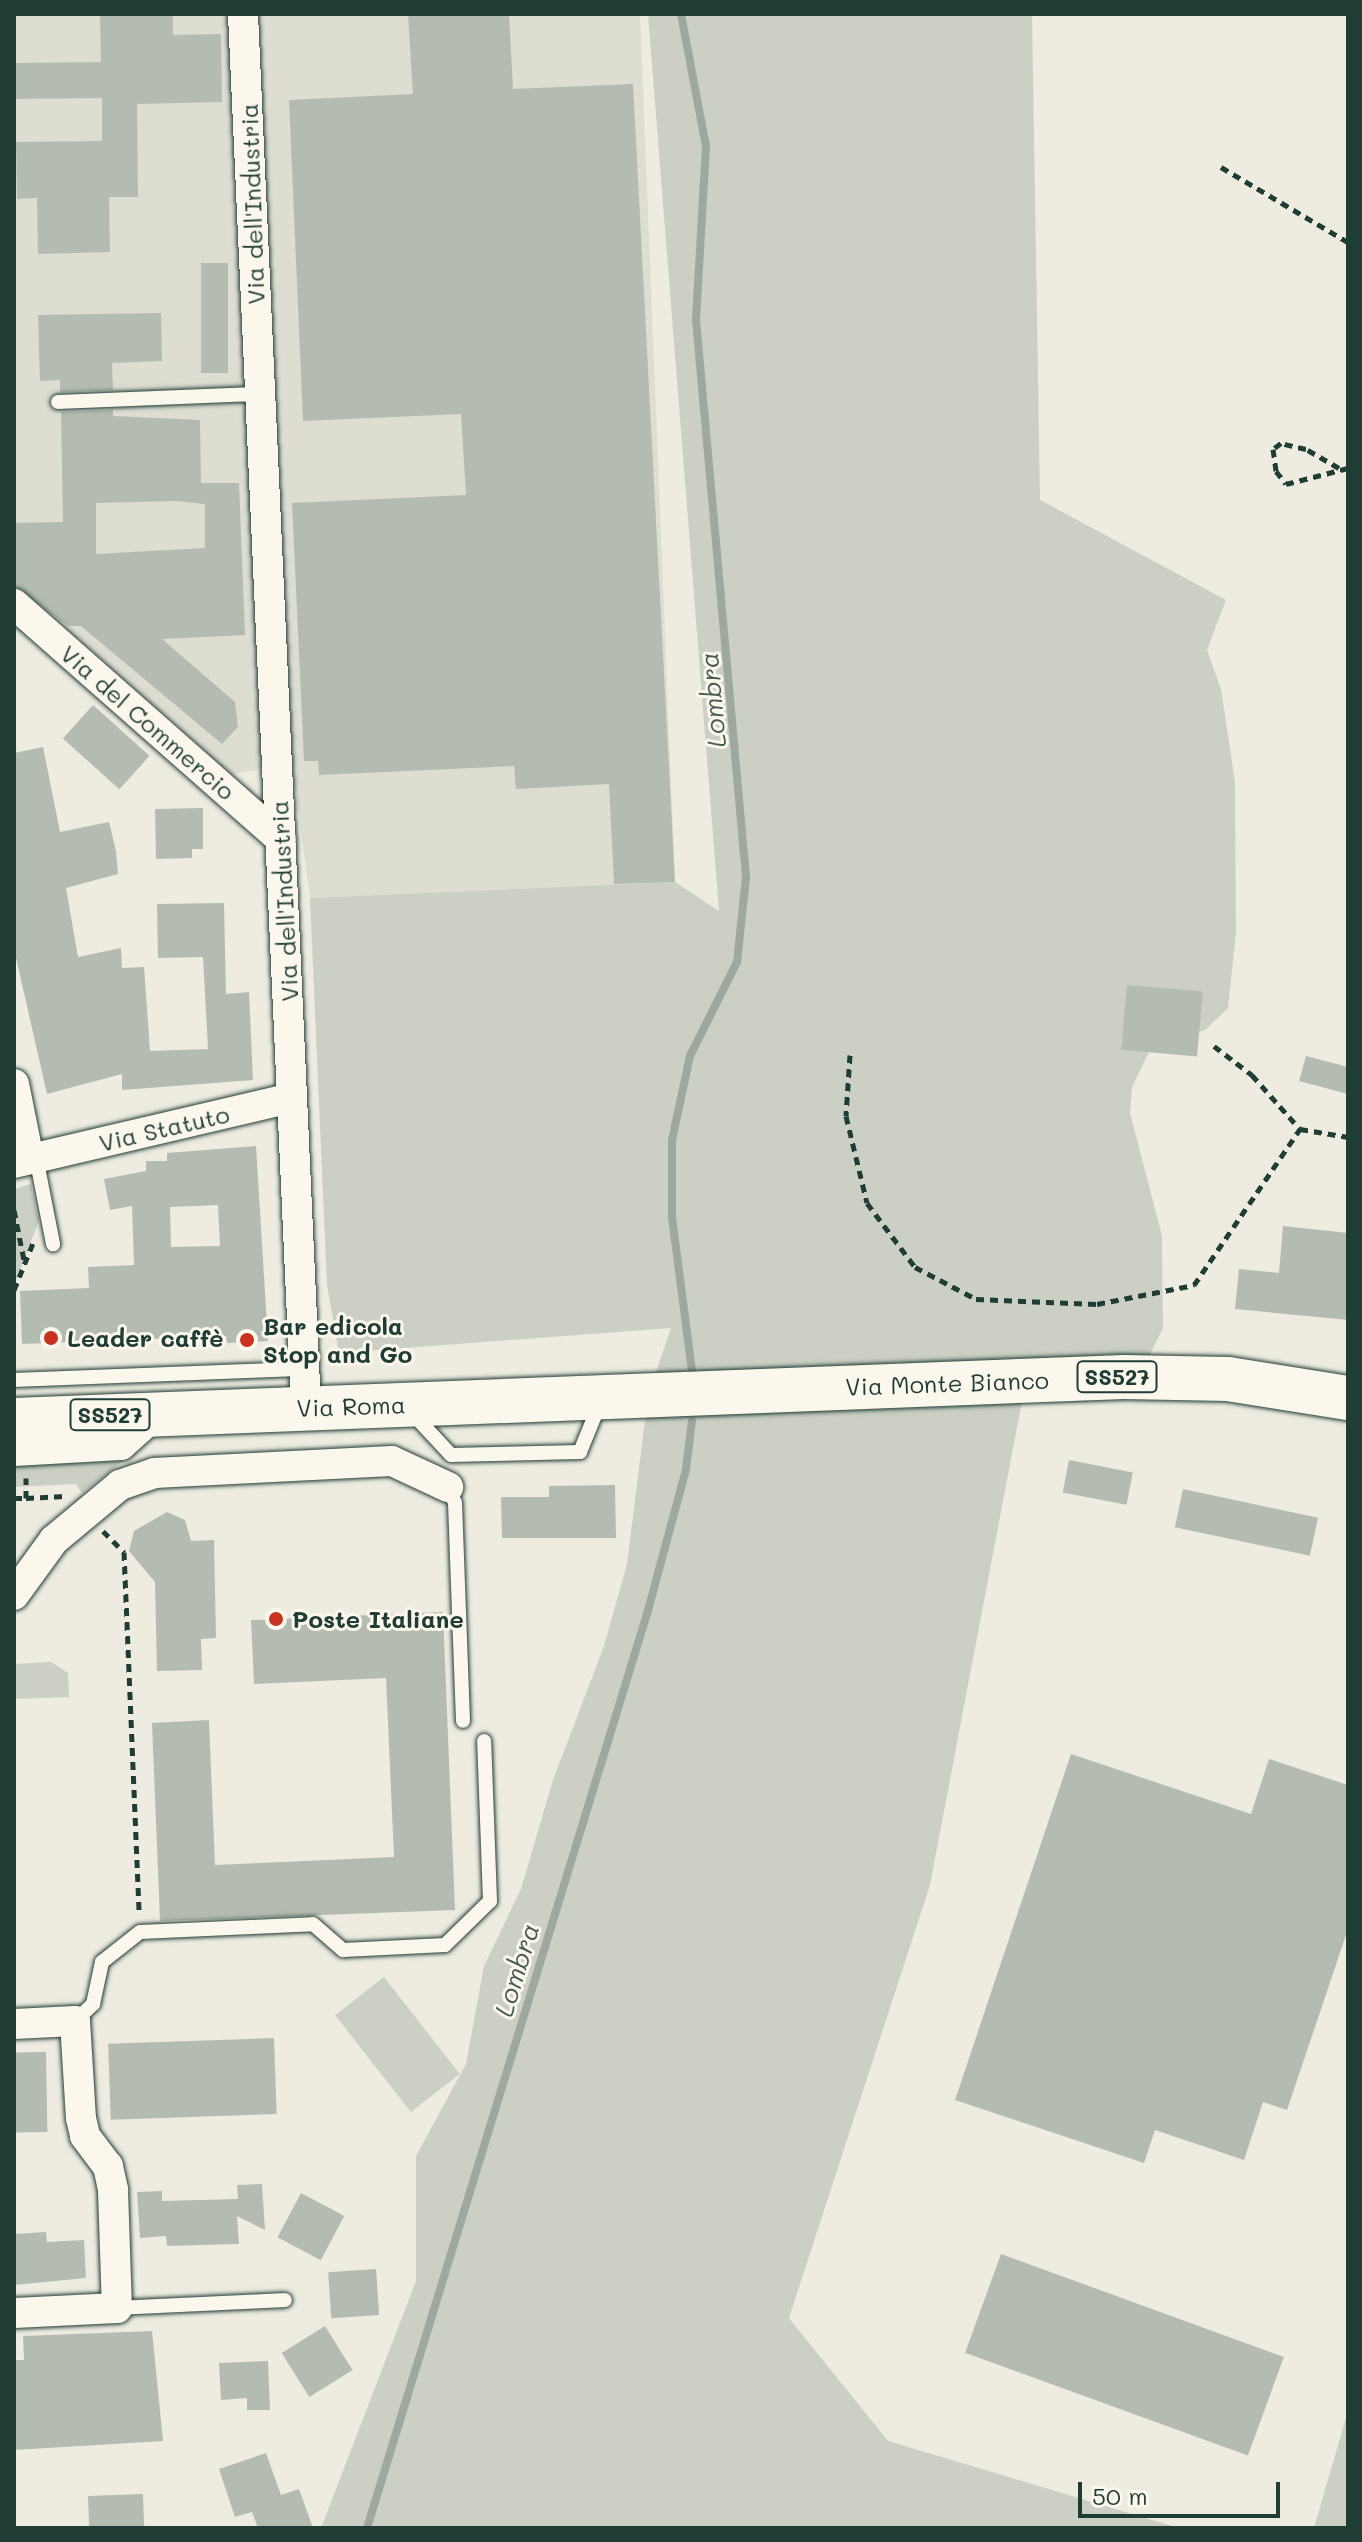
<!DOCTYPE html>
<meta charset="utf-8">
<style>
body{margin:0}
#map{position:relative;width:1362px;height:2542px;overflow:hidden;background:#eeece1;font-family:Mali,sans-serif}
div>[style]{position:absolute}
.built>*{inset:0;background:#ddddd2}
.green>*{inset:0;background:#cbcfc4;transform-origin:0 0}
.stream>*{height:8px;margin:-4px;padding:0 4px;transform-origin:4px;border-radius:4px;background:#9fa89f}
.building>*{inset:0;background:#b4bbb0;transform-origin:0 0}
.path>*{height:5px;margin-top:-2.5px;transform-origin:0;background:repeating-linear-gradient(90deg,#1f3d34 0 8px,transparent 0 14px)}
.roads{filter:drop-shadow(0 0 2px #1f3d34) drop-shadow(0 0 2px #1f3d34)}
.lane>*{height:14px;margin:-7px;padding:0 7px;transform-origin:7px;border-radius:7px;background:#fbf7ec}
.street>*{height:30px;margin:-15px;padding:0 15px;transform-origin:15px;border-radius:15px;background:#fbf7ec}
.primary>*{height:44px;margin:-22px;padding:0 22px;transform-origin:22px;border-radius:22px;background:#fbf7ec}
.dots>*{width:22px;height:22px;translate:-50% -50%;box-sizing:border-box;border:4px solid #fbf7ec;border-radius:50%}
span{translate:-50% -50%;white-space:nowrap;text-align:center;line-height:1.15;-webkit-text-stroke:6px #fbf7ec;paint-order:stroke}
.shield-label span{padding:2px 6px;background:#fbf7ec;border:2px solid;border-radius:6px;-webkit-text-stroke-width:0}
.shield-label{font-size:22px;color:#1f3d34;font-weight:700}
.street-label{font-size:24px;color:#1f3d34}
.poi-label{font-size:24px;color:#1f3d34;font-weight:700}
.left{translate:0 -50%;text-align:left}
.water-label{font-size:26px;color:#455d54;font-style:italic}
.frame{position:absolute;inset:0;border:16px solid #1f3d34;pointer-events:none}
.scale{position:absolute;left:1078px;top:2482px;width:202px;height:36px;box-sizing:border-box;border:4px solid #1f3d34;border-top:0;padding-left:10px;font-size:24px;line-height:28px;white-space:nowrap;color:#1f3d34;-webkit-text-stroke:6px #fbf7ec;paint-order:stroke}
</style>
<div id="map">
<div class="built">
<i style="clip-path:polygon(14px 14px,640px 14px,675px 882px,310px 898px,292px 764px,232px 774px,14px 582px)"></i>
</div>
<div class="green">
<i style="clip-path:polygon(648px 14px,1032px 14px,1040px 500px,1226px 600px,1207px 650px,1221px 689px,1235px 782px,1236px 933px,1228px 1008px,1205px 1030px,1152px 1046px,1132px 1087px,1130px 1113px,1162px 1236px,1163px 1328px,1148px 1358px,1099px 1364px,1089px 1402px,1022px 1401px,930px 1885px,789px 2318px,888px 2441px,1179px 2528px,321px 2528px,416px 2281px,416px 2156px,466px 2064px,484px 1966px,521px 1889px,553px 1780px,604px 1646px,627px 1564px,648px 1396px,671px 1328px,339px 1353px,327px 1285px,310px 898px,675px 882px,719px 911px)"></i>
<i style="clip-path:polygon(31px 1184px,39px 1221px,14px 1285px,14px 1189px)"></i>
<i style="clip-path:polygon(131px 1455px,82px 1493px,76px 1484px,14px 1487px,14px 1460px)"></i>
<i style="clip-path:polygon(51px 1662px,68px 1673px,69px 1697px,14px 1699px,14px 1664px)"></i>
<i style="left:384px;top:1977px;width:123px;height:62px;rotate:52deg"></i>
<i style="clip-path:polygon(1348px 2411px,1348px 2528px,1314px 2528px)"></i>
</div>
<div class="stream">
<i style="left:681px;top:14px;width:134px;rotate:79.3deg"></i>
<i style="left:706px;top:146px;width:174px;rotate:93.3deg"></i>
<i style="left:696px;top:320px;width:559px;rotate:84.87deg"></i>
<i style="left:746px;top:877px;width:85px;rotate:96deg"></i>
<i style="left:737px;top:962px;width:105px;rotate:116.6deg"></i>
<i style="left:690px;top:1056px;width:86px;rotate:102.1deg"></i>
<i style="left:672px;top:1140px;width:77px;rotate:90deg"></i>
<i style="left:672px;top:1217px;width:155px;rotate:82.6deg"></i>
<i style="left:367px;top:2528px;width:956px;rotate:-72.97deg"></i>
<i style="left:647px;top:1614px;width:150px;rotate:-74.9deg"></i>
<i style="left:686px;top:1469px;width:48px;rotate:-82.9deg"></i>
</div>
<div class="building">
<i style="clip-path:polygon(100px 14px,173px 14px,173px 35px,221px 34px,222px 102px,137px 104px,138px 197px,109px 197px,110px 252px,38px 254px,37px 198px,17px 199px,16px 142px,102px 141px,102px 98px,14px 99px,14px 63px,101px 62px)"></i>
<i style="clip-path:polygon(408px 14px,509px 14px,513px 89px,633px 84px,675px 882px,614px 884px,609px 784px,516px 789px,514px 766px,319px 775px,318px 761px,304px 761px,292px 503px,466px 495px,461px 414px,303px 421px,289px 100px,413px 94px)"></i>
<i style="left:201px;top:263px;width:27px;height:110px"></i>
<i style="clip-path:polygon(161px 313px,162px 361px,112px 363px,113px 390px,60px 392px,60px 380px,40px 381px,38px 315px)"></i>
<i style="clip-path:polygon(evenodd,113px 410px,113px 416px,200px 420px,201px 483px,239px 483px,245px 635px,162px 639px,235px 702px,238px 727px,222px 744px,81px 626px,68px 626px,14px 586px,14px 523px,63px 522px,61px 412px,113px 410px,175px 501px,205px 504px,205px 548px,96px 554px,96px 503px,175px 501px)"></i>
<i style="left:93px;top:705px;width:76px;height:45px;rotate:42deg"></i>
<i style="clip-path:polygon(43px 747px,60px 832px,109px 822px,116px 851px,118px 874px,66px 888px,78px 957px,121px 948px,122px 968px,144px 967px,150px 1051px,208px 1049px,203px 957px,158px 958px,157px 904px,224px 903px,226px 994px,249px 992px,253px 1080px,122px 1090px,122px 1074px,47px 1094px,14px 949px,14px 753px)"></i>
<i style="clip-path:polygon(203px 808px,203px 849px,192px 849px,192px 858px,156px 859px,155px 809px)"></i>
<i style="left:1127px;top:985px;width:76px;height:65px;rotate:5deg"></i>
<i style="clip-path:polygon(1306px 1056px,1348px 1067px,1348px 1094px,1299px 1081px)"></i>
<i style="clip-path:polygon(evenodd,256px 1146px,268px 1341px,227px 1343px,226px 1336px,22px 1344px,20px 1291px,89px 1288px,88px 1267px,134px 1265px,132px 1206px,110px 1210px,104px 1179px,146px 1171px,146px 1161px,167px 1161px,167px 1153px,256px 1146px,218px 1205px,220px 1246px,171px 1247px,170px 1207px,218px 1205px)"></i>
<i style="clip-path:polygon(1283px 1226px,1348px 1233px,1348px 1320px,1235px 1309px,1239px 1269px,1279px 1273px)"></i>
<i style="left:1069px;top:1460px;width:65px;height:33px;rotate:11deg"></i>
<i style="clip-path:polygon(615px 1485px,616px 1538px,502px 1538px,501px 1497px,549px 1497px,549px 1486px)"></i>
<i style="left:1183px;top:1489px;width:138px;height:39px;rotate:12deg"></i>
<i style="clip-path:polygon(167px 1512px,185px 1520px,191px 1541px,214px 1540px,216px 1638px,201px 1639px,202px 1670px,157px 1671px,155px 1582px,129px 1551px,134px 1531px)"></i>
<i style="clip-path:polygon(443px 1612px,455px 1910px,160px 1921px,152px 1723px,209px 1720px,215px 1865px,394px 1857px,386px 1678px,254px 1684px,251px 1620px)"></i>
<i style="clip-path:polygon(1071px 1754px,1251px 1814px,1269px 1759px,1348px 1785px,1348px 1929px,1287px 2110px,1263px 2102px,1244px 2160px,1155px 2130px,1144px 2163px,955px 2100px)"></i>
<i style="left:274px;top:2038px;width:76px;height:166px;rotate:88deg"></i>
<i style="left:46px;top:2052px;width:80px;height:32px;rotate:89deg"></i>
<i style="clip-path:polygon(262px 2184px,265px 2230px,237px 2216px,239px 2244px,167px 2246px,166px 2236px,140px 2238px,137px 2192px,162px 2191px,162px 2201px,238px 2199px,237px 2185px)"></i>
<i style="left:301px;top:2193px;width:49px;height:50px;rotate:28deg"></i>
<i style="clip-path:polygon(46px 2232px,47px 2242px,84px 2240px,86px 2278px,14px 2285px,14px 2234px)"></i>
<i style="left:1001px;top:2254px;width:301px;height:105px;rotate:20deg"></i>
<i style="left:376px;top:2269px;width:46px;height:48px;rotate:86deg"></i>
<i style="left:325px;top:2326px;width:52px;height:51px;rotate:58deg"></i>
<i style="clip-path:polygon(152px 2331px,163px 2441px,14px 2450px,14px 2360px,24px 2360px,23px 2336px)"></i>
<i style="clip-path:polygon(268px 2361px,270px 2410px,247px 2410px,247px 2398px,221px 2400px,219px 2363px)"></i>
<i style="clip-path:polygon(266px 2453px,281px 2495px,299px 2489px,313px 2528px,258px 2528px,252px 2512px,235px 2517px,219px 2469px)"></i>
<i style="left:143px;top:2494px;width:34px;height:55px;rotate:88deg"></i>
</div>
<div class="path">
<i style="left:1221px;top:167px;width:147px;rotate:30.6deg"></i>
<i style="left:1339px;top:468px;width:38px;rotate:-150deg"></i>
<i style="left:1306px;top:449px;width:26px;rotate:-167deg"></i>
<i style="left:1281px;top:443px;width:10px;rotate:143deg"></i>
<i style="left:1273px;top:449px;width:22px;rotate:82deg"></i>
<i style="left:1276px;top:471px;width:16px;rotate:52deg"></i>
<i style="left:1286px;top:484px;width:64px;rotate:-14.5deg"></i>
<i style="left:1214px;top:1046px;width:48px;rotate:37.3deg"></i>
<i style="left:1252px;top:1075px;width:72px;rotate:48.4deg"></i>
<i style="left:1300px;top:1129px;width:49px;rotate:9.5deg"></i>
<i style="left:850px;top:1055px;width:61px;rotate:93.8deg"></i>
<i style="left:846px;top:1116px;width:89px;rotate:76.4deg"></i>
<i style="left:867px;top:1203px;width:80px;rotate:53.1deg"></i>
<i style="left:915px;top:1267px;width:69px;rotate:27.7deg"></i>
<i style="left:976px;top:1299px;width:121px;rotate:2.4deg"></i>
<i style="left:1097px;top:1304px;width:99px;rotate:-11.1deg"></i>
<i style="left:1194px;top:1285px;width:189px;rotate:-55.8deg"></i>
<i style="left:14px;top:1210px;width:51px;rotate:78.7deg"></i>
<i style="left:14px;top:1290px;width:51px;rotate:-68deg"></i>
<i style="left:14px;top:1498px;width:12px"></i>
<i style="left:26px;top:1498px;width:20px;rotate:-90deg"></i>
<i style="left:26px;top:1498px;width:39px;rotate:-3deg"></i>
<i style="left:103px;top:1531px;width:30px;rotate:45deg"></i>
<i style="left:124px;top:1552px;width:360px;rotate:87.6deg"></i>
</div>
<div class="roads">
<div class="lane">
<i style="left:58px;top:402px;width:202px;rotate:-2.3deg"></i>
<i style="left:36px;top:1157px;width:89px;rotate:78.9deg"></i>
<i style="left:14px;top:1380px;width:291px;rotate:-2.2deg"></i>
<i style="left:412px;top:1413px;width:57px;rotate:47.1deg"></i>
<i style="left:451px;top:1455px;width:129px;rotate:-1.3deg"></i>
<i style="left:580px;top:1452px;width:53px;rotate:-67.8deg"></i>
<i style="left:448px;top:1487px;width:17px;rotate:66deg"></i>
<i style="left:455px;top:1503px;width:218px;rotate:87.9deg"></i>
<i style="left:75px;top:2021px;width:25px;rotate:-43deg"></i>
<i style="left:93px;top:2004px;width:43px;rotate:-77.9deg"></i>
<i style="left:102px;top:1962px;width:48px;rotate:-38.3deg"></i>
<i style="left:140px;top:1932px;width:173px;rotate:-2.6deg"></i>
<i style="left:313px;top:1924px;width:40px;rotate:41deg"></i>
<i style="left:343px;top:1950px;width:102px;rotate:-2.8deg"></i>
<i style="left:445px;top:1945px;width:63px;rotate:-44.4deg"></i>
<i style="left:490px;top:1901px;width:160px;rotate:-92.1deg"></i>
<i style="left:117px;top:2308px;width:168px;rotate:-2.7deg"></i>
</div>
<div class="street">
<i style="left:243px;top:14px;width:1394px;rotate:87.41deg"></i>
<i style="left:14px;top:604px;width:356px;rotate:41.4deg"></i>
<i style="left:14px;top:1084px;width:76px;rotate:78.7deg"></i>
<i style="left:14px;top:1163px;width:285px;rotate:-13.2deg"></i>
<i style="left:14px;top:1451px;width:107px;rotate:-3.2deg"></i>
<i style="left:121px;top:1445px;width:48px;rotate:-41.6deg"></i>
<i style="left:14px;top:1595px;width:68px;rotate:-54deg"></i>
<i style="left:54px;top:1540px;width:86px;rotate:-39.8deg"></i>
<i style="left:120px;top:1485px;width:36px;rotate:-19deg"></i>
<i style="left:154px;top:1473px;width:238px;rotate:-2.9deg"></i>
<i style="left:392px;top:1461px;width:62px;rotate:24.9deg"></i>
<i style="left:14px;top:2024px;width:61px;rotate:-2.8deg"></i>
<i style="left:75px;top:2021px;width:97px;rotate:86.5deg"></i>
<i style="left:81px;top:2118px;width:18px;rotate:77deg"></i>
<i style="left:85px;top:2136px;width:38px;rotate:53deg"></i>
<i style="left:108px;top:2166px;width:25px;rotate:78deg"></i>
<i style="left:113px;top:2190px;width:118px;rotate:88.1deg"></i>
<i style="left:117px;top:2308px;width:103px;rotate:177.2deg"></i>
</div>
<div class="primary">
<i style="left:14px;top:1420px;width:1111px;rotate:-2.22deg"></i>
<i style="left:1124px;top:1377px;width:104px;rotate:1.1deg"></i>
<i style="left:1228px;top:1379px;width:121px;rotate:9deg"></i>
</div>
</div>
<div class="dots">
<i style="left:51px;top:1338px;background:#c8321e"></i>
<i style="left:247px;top:1340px;background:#c8321e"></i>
<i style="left:276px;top:1619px;background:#c8321e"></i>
</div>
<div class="shield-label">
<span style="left:1117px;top:1377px">SS527</span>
<span style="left:110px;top:1415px">SS527</span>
</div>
<div class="street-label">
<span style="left:252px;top:204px;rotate:-92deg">Via dell'Industria</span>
<span style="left:148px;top:722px;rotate:41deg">Via del Commercio</span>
<span style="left:284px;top:901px;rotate:-93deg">Via dell'Industria</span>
<span style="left:164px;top:1128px;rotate:-13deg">Via Statuto</span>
<span style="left:947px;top:1383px;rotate:-2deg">Via Monte Bianco</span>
<span style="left:351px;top:1406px;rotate:-2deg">Via Roma</span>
</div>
<div class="poi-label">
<span class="left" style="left:263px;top:1340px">Bar edicola<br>Stop and Go</span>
<span class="left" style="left:67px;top:1338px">Leader caffè</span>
<span class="left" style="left:292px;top:1619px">Poste Italiane</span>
</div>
<div class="water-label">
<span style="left:713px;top:700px;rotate:-95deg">Lombra</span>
<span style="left:517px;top:1970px;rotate:-73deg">Lombra</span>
</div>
<div class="frame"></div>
<div class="scale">50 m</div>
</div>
